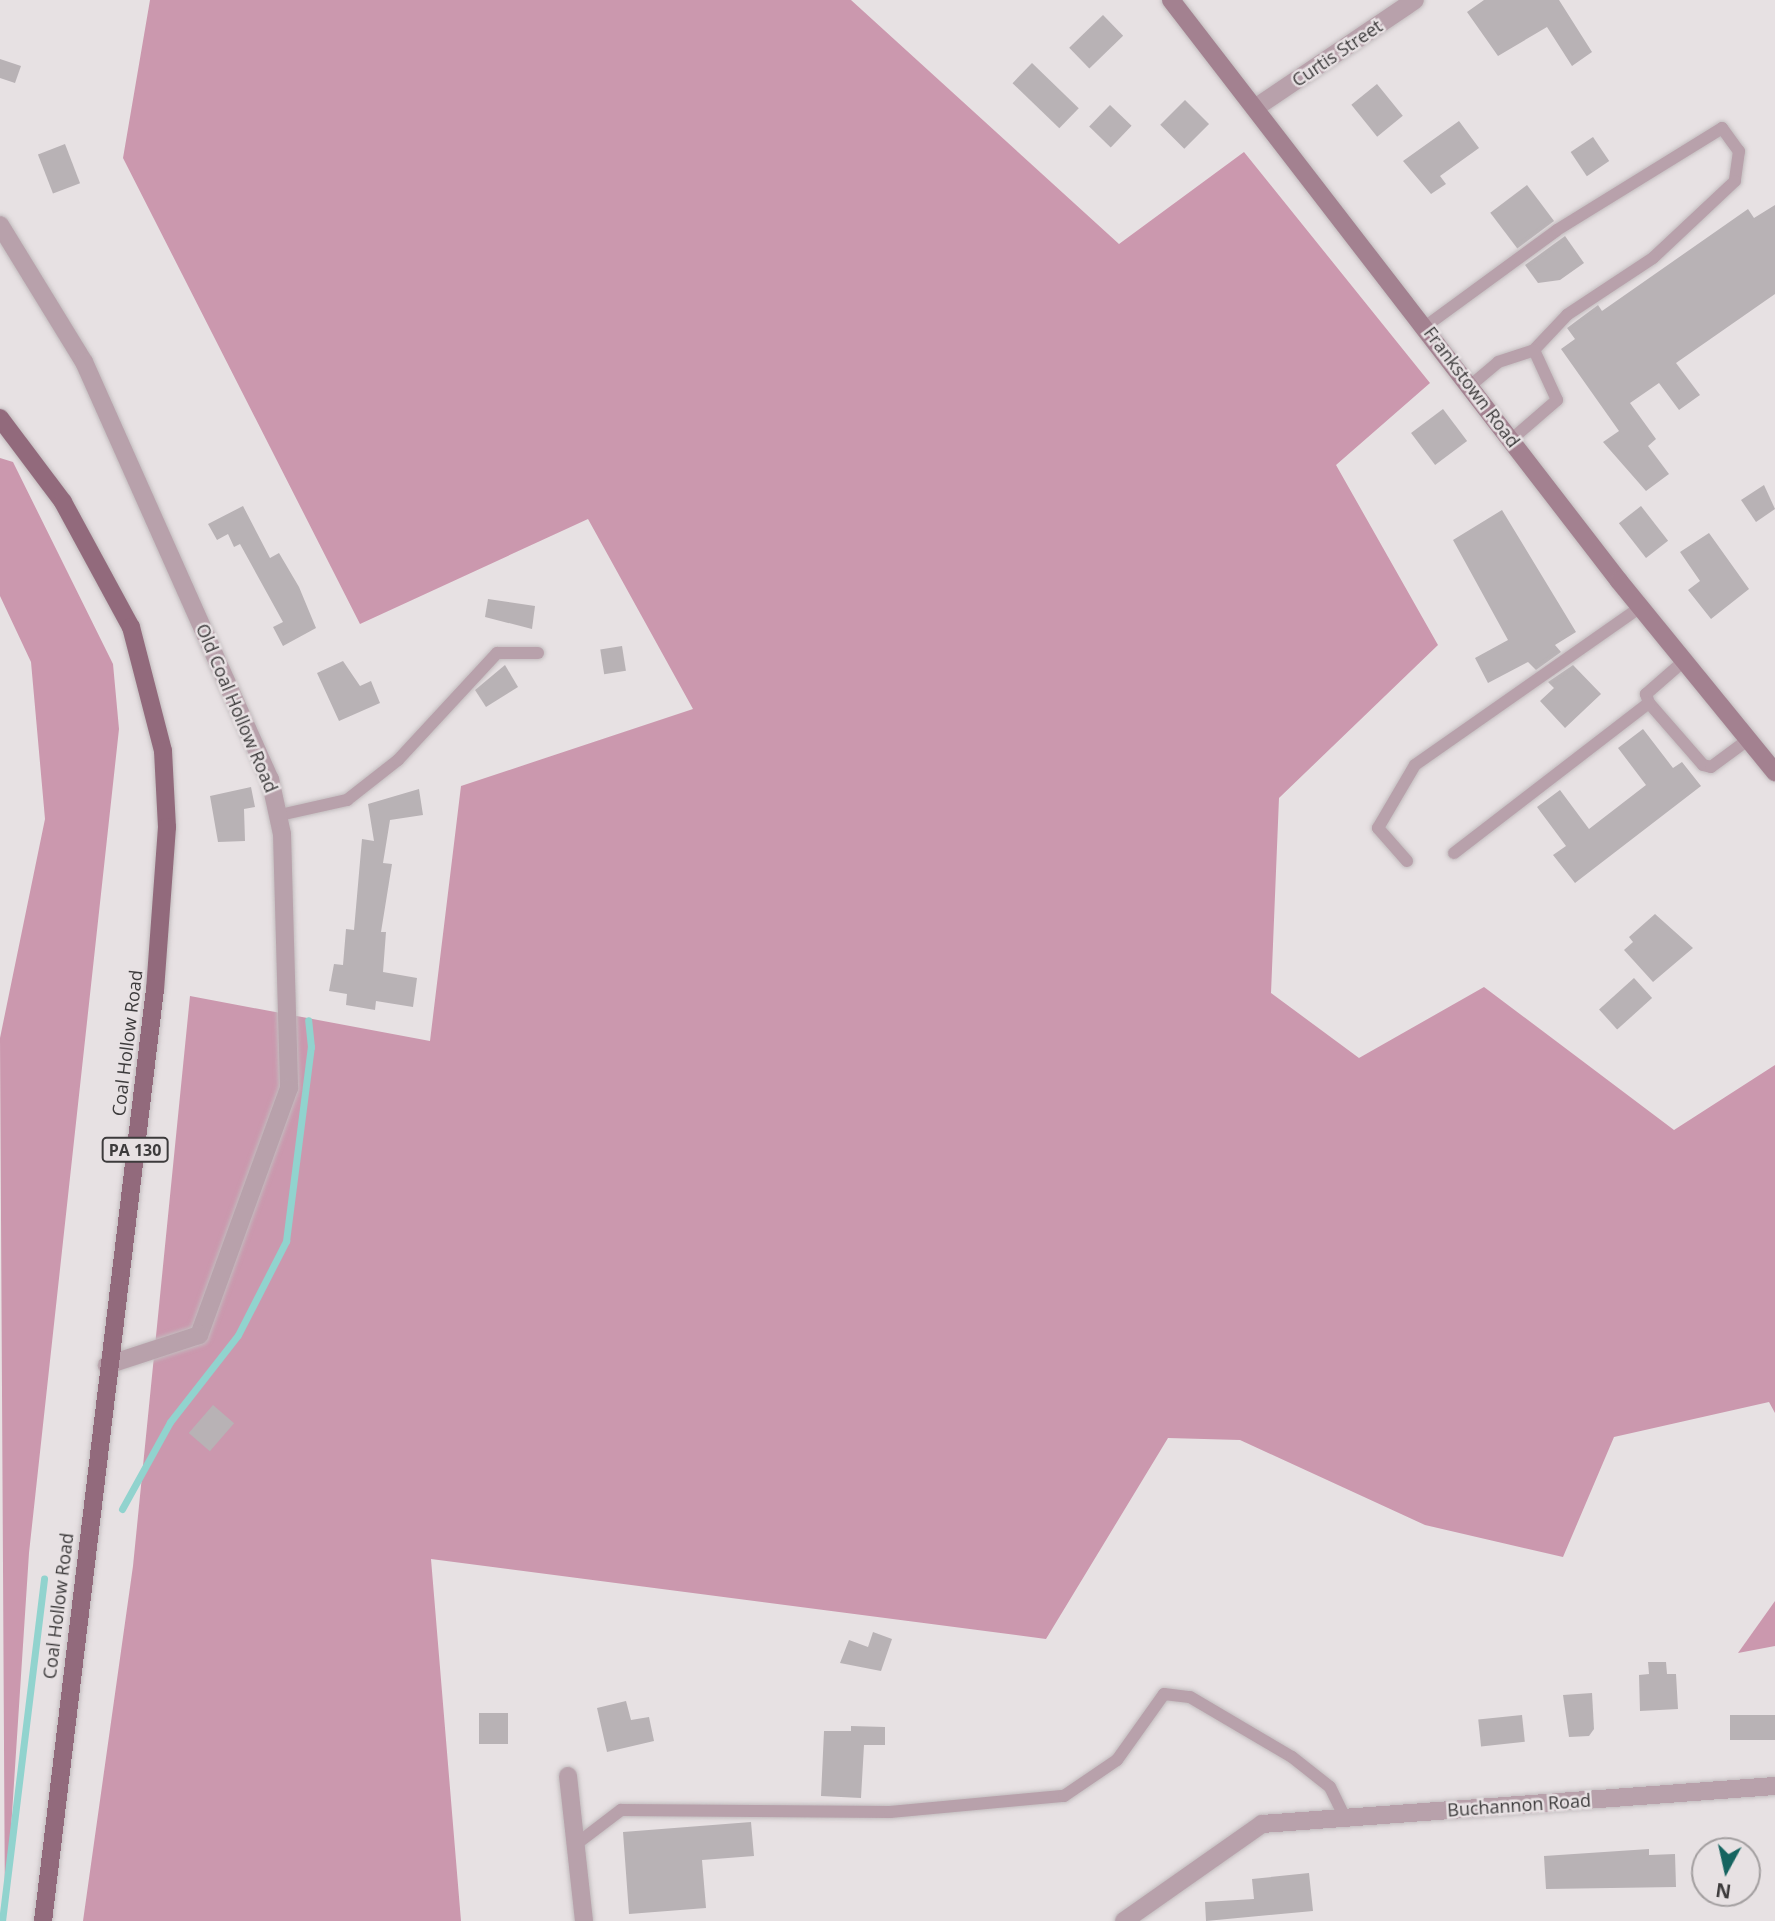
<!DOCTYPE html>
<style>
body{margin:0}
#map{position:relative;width:1775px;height:1921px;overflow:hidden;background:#e7e1e3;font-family:"Open Sans",sans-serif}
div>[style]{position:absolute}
.forest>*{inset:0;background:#cb98ae}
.stream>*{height:7px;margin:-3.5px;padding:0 3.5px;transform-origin:3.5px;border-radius:3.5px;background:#91d3ce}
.building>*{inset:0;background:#b8b2b5;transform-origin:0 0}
.roads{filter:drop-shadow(0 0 2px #c2bcbe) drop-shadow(0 0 2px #c2bcbe)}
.lane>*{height:12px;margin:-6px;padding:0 6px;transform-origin:6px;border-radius:6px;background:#b8a1ab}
.street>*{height:18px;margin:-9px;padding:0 9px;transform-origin:9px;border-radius:9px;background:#b8a1ab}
.secondary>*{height:18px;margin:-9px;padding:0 9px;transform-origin:9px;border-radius:9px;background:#a38190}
.primary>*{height:18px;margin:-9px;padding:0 9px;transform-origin:9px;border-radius:9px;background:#926a7c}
span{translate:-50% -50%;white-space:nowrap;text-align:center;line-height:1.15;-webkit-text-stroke:5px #e7e1e3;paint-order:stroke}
.shield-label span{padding:2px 5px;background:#e7e1e3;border:2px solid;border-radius:5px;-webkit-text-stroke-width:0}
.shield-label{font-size:16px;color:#3d3b3c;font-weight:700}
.street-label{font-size:18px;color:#3d3b3c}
.north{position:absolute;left:1691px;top:1837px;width:70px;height:70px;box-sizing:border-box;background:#e7e1e3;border:2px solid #a39fa0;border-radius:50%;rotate:188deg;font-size:19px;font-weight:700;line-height:28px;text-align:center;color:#3d3b3c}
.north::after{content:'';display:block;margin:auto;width:24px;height:32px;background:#166460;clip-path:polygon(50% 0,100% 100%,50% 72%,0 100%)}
</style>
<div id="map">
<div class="forest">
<i style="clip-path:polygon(150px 0,851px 0,1119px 244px,1244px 152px,1430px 383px,1336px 465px,1438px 645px,1279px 798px,1271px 993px,1359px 1058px,1484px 987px,1674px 1130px,1775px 1065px,1775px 1413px,1769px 1402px,1614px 1437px,1563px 1557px,1425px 1525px,1240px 1440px,1168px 1438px,1046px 1639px,431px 1559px,461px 1921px,83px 1921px,133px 1566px,190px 996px,430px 1041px,461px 786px,693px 709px,588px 519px,360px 624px,123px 158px)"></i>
<i style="clip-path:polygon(0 458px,13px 462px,113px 664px,119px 729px,29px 1553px,5px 1921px,0 1038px,45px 819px,31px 662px,0 596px)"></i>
<i style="clip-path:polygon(1775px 1601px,1775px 1646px,1738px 1653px)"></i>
</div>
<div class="stream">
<i style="left:122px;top:1509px;width:99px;rotate:-61.1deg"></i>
<i style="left:170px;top:1422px;width:110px;rotate:-52deg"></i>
<i style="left:238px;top:1335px;width:106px;rotate:-62.9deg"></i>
<i style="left:286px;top:1241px;width:196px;rotate:-82.7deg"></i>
<i style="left:311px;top:1047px;width:27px;rotate:-96deg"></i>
<i style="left:2px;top:1921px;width:345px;rotate:-83deg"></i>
</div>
<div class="building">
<i style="clip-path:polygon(1484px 0,1559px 0,1592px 52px,1572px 66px,1547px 27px,1498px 56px,1467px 12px)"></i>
<i style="left:1103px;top:15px;width:29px;height:47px;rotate:46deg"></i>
<i style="clip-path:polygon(0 59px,21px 66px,15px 83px,0 78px)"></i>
<i style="left:1032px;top:63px;width:65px;height:28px;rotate:44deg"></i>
<i style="left:1377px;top:84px;width:41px;height:33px;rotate:51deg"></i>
<i style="left:1185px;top:100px;width:34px;height:35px;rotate:45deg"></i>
<i style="left:1110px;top:105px;width:30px;height:30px;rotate:44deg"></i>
<i style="clip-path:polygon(1459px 121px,1479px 148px,1440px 176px,1446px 184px,1431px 194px,1403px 161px)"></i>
<i style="left:1593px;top:137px;width:29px;height:27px;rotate:56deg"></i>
<i style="left:65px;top:144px;width:42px;height:29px;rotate:69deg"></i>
<i style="left:1527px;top:185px;width:45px;height:46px;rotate:53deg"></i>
<i style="clip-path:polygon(1775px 205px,1775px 294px,1676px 363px,1700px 395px,1679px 410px,1659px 383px,1630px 403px,1656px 439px,1648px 446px,1669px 474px,1646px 491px,1603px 442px,1619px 431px,1561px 349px,1575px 339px,1567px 328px,1598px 305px,1602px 311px,1748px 209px,1754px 218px)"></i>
<i style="clip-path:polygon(1565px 236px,1584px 263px,1560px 280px,1538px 283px,1525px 265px)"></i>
<i style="left:1443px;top:409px;width:40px;height:40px;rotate:53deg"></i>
<i style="clip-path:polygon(1764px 485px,1775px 509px,1756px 522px,1741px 500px)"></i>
<i style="clip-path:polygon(243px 506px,270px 558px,279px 553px,299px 587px,316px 628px,283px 646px,273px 627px,283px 622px,240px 544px,234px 547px,228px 534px,217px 540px,208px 524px)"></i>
<i style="left:1641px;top:506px;width:44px;height:28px;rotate:52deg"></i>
<i style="clip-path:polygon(1502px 510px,1576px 632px,1555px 645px,1561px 652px,1536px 670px,1528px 662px,1488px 683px,1475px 658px,1508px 640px,1453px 540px)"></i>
<i style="clip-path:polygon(1709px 533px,1749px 589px,1711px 619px,1688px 590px,1700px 581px,1680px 552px)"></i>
<i style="clip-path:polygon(488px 599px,535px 606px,532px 629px,485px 617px)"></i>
<i style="left:622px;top:646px;width:25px;height:22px;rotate:81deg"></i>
<i style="clip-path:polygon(343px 661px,360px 686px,371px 681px,380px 703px,339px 721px,317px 673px)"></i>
<i style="clip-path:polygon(505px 665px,518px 687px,486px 707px,475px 690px)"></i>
<i style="clip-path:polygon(1573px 665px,1601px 694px,1565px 728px,1540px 701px,1554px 688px,1548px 682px)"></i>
<i style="clip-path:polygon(1643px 729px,1673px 768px,1682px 762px,1701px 786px,1575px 883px,1553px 855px,1566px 846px,1537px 807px,1560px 790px,1589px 829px,1646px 785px,1618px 748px)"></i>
<i style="clip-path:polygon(251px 787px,255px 807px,244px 809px,245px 841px,218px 842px,210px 796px)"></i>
<i style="clip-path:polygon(419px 789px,423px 815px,390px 820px,383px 863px,392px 864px,381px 932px,386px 932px,383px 972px,417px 978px,413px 1007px,376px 1001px,375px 1010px,346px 1005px,347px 994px,329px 991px,334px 964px,343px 965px,346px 929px,354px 930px,362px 839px,374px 841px,368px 804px)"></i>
<i style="clip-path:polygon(1655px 914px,1693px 948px,1653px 982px,1624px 950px,1633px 942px,1629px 937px)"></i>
<i style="left:1634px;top:978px;width:27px;height:47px;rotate:48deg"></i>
<i style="left:213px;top:1405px;width:28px;height:37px;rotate:41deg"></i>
<i style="clip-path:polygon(873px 1632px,892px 1639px,881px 1671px,840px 1663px,849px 1640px,868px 1647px)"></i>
<i style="clip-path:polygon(1648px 1662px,1666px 1662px,1667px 1674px,1676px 1674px,1678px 1709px,1640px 1711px,1639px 1675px,1649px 1674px)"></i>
<i style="clip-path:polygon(1592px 1693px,1594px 1729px,1589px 1736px,1569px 1737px,1563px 1695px)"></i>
<i style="clip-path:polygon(626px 1701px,631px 1720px,649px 1717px,654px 1741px,607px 1752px,597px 1708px)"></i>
<i style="left:479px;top:1713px;width:29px;height:31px"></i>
<i style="left:1522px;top:1715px;width:27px;height:44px;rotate:84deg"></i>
<i style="left:1775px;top:1715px;width:25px;height:45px;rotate:90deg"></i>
<i style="clip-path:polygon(851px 1726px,885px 1727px,885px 1745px,864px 1745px,861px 1798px,821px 1796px,824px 1731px,851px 1731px)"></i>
<i style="clip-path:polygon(751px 1822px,754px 1856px,702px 1860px,706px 1908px,629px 1914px,623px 1832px)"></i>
<i style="clip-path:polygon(1649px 1849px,1649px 1855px,1675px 1854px,1676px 1887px,1546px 1889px,1544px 1856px)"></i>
<i style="clip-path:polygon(1309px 1873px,1313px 1911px,1206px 1921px,1205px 1902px,1254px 1899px,1252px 1879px)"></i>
</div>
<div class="roads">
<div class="lane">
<i style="left:1426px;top:326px;width:162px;rotate:-36.2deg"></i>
<i style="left:1557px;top:230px;width:194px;rotate:-31.7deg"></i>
<i style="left:1722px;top:128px;width:29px;rotate:54deg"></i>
<i style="left:1739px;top:151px;width:30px;rotate:98deg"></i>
<i style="left:1735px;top:181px;width:112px;rotate:136.8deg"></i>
<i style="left:1653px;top:258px;width:103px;rotate:146.5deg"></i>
<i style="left:1567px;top:315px;width:48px;rotate:133.3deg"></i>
<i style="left:1471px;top:385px;width:35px;rotate:-40deg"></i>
<i style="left:1498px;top:362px;width:38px;rotate:-18deg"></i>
<i style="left:1534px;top:350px;width:55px;rotate:65.3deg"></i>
<i style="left:1557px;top:400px;width:60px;rotate:139.1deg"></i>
<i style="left:1685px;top:660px;width:52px;rotate:138.9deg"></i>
<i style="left:1646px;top:694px;width:9px;rotate:72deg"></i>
<i style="left:1649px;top:703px;width:82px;rotate:48.9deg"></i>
<i style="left:1703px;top:765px;width:8px;rotate:14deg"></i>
<i style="left:1711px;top:767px;width:47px;rotate:-36.4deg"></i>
<i style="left:280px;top:815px;width:69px;rotate:-12.6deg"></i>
<i style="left:347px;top:800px;width:65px;rotate:-38.1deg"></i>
<i style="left:398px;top:760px;width:146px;rotate:-47.2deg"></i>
<i style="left:497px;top:653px;width:41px"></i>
<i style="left:1454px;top:853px;width:246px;rotate:-37.6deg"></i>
<i style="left:1407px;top:861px;width:44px;rotate:-131.3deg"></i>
<i style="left:1378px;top:828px;width:73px;rotate:-59.6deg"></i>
<i style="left:1415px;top:765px;width:277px;rotate:-35deg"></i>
<i style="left:575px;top:1845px;width:58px;rotate:-37.3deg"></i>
<i style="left:621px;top:1810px;width:269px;rotate:0.4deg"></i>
<i style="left:890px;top:1812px;width:175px;rotate:-5.3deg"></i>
<i style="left:1064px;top:1796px;width:64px;rotate:-34.2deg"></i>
<i style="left:1117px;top:1760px;width:81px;rotate:-54.5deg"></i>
<i style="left:1164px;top:1694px;width:26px;rotate:7deg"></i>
<i style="left:1190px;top:1697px;width:118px;rotate:30.5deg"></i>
<i style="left:1292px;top:1757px;width:48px;rotate:38.3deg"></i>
<i style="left:1330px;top:1787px;width:34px;rotate:64deg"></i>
</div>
<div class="street">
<i style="left:1258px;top:106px;width:189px;rotate:-34deg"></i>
<i style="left:0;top:225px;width:161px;rotate:58.5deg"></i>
<i style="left:84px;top:362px;width:457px;rotate:66deg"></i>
<i style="left:270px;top:779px;width:56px;rotate:77.7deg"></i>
<i style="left:282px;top:834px;width:254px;rotate:88.4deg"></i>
<i style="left:289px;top:1088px;width:263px;rotate:110deg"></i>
<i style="left:199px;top:1335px;width:97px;rotate:161.9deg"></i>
<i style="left:568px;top:1776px;width:146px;rotate:83.7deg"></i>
<i style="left:1124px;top:1921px;width:169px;rotate:-35.1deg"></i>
<i style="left:1262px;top:1824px;width:514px;rotate:-4.24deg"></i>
</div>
<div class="secondary">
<i style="left:1171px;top:0;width:734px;rotate:52.36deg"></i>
<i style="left:1619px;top:581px;width:247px;rotate:50.8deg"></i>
</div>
<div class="primary">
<i style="left:0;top:418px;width:105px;rotate:53.1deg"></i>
<i style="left:63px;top:502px;width:142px;rotate:61.5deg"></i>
<i style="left:131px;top:627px;width:128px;rotate:75.5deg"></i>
<i style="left:163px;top:751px;width:76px;rotate:87deg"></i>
<i style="left:167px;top:827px;width:162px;rotate:94.2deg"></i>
<i style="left:155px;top:989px;width:939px;rotate:96.85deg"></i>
</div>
</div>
<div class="shield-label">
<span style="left:135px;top:1150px">PA 130</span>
</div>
<div class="street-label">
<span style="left:1337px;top:53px;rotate:-34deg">Curtis Street</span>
<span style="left:1472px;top:387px;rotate:53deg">Frankstown Road</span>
<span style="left:237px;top:708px;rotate:67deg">Old Coal Hollow Road</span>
<span style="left:127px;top:1043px;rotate:-83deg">Coal Hollow Road</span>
<span style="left:58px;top:1606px;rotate:-83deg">Coal Hollow Road</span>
<span style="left:1519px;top:1805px;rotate:-4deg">Buchannon Road</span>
</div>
<div class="north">N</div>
</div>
